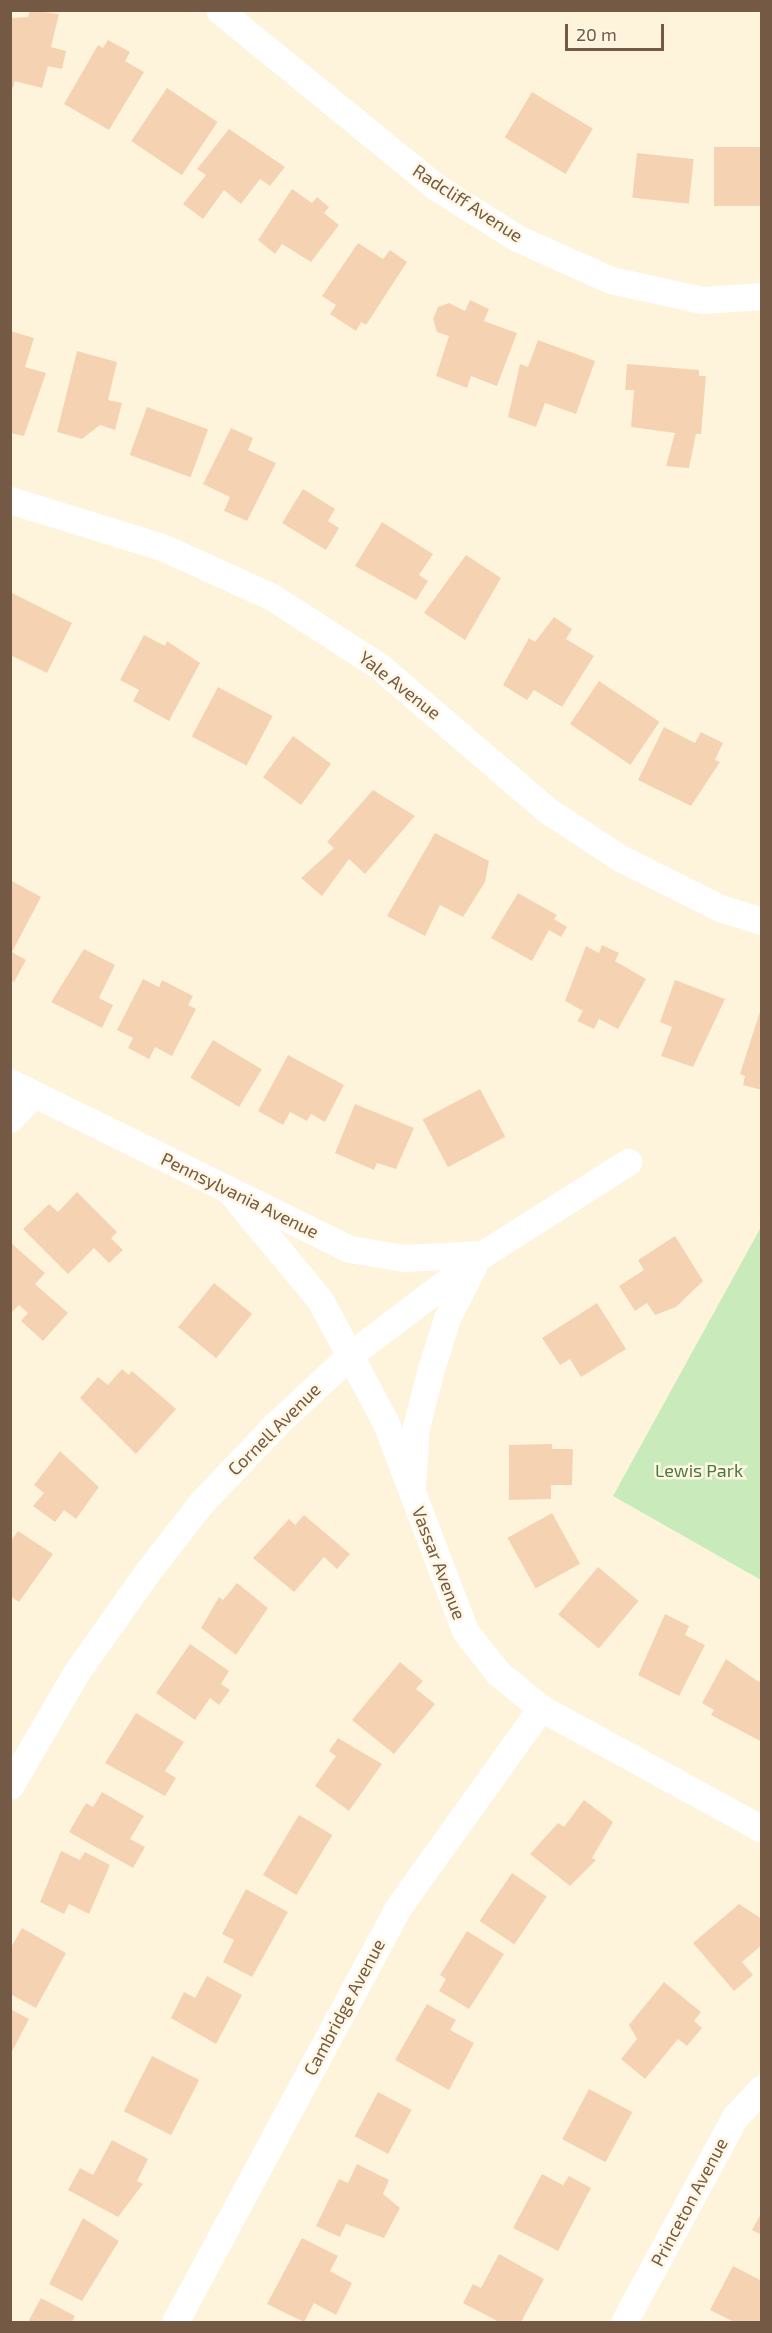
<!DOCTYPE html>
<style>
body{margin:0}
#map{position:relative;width:772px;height:2333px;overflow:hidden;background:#fef4dc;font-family:"Exo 2",sans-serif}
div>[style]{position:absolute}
.green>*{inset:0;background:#c9ebbb}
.building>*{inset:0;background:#f5d3b2;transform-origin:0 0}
.street>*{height:27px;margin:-13.5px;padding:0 13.5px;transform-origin:13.5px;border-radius:13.5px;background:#fff}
span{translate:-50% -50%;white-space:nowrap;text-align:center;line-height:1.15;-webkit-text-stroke:5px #fff7e4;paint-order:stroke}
.street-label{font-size:18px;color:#745a44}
.park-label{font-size:18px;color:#487b3b}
.frame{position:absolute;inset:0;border:12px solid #745a44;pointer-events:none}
.scale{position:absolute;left:565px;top:24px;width:99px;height:27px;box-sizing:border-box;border:3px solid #745a44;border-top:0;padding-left:8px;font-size:18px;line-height:21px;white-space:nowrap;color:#745a44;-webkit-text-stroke:4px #fff7e4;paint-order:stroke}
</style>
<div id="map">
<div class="green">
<i style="clip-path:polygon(761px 1227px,761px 1580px,613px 1496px)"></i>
</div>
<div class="building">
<i style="clip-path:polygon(30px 10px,59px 14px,51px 47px,66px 51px,62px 69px,48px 66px,42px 88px,15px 81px,10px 95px,10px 18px,28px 17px)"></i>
<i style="clip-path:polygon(108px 40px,130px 52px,125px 61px,144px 72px,109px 130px,64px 104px,98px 45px,103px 48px)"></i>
<i style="left:167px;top:88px;width:61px;height:64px;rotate:34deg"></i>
<i style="left:532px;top:92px;width:71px;height:53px;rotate:31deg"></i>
<i style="clip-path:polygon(229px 129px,285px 167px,270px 186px,260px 179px,241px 204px,224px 190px,203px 219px,183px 204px,206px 175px,197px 169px)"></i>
<i style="left:762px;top:147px;width:59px;height:48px;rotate:90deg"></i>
<i style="left:637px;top:153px;width:57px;height:45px;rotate:6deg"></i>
<i style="clip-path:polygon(292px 189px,312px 203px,317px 197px,329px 207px,324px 213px,339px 225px,311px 262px,282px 244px,275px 254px,258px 240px)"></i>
<i style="clip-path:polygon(358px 243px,383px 259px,390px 250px,407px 262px,366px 325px,361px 322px,356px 331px,330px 314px,336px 305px,322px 296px)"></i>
<i style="clip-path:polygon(470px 300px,489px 309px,484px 321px,517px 333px,497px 386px,471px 376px,467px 388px,436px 376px,449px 336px,437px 332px,433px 319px,438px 307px,449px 303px,465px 311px)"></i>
<i style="clip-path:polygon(10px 331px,34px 338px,25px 367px,46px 373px,24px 436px,10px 433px)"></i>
<i style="clip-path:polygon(538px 340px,595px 361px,576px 414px,545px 403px,536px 427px,508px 417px,520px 364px,528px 367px)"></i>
<i style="clip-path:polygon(77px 351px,117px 362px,108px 400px,122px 403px,115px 430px,100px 425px,82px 439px,57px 432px)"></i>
<i style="clip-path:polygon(627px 364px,699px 370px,699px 376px,706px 376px,701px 434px,696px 434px,689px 468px,666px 466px,675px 433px,631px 427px,634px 390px,625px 390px)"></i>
<i style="left:147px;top:407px;width:65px;height:51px;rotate:20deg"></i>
<i style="clip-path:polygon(231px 428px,253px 438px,248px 450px,276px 463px,247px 521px,224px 511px,230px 497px,203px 484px)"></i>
<i style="clip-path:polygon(303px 489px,335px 509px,328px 521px,339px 528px,326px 550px,282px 523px)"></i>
<i style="clip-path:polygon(382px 522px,433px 554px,419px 575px,428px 581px,416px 600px,355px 566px)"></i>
<i style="clip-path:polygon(466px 555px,501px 578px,465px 640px,424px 613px)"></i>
<i style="clip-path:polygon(10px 592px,72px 623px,47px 673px,10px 655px)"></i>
<i style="clip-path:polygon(554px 617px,572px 629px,566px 639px,594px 656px,562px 707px,534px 690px,527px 700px,503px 685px,529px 638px,535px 642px)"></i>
<i style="clip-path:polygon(144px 635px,165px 646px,167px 641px,200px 663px,169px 721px,133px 701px,139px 690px,120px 680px)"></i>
<i style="left:599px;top:681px;width:73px;height:52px;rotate:34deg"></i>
<i style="left:218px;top:687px;width:62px;height:56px;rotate:28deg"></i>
<i style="clip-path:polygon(664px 727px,695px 743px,701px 732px,723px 743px,715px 760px,720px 762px,691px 806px,638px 780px)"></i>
<i style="left:293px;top:736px;width:47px;height:51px;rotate:36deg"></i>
<i style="clip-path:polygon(373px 790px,415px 816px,365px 874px,349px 859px,322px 896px,301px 878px,334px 848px,327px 842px)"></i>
<i style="clip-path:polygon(435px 833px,489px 861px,485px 882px,463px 917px,440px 905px,425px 936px,387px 916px)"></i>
<i style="clip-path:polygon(10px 880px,41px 897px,12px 952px,26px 960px,14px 982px,10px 980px)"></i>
<i style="clip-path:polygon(518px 893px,557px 915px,554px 919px,567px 927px,561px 937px,549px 930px,532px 961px,491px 938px)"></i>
<i style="clip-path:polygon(602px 945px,619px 953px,615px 961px,646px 979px,618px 1029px,599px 1019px,594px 1029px,577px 1021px,583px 1011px,565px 1001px,586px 946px,599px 953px)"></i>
<i style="clip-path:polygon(84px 949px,115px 965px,99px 998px,113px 1005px,102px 1028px,51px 1002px)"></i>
<i style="clip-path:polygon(143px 979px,159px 987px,162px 980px,193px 996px,188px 1005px,196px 1009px,172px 1056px,155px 1047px,149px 1059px,128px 1048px,133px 1038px,117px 1030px)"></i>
<i style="clip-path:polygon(675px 980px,725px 999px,693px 1067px,661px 1056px,672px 1027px,660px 1022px)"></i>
<i style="clip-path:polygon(762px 1005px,762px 1090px,743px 1085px,745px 1076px,740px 1074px)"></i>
<i style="left:213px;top:1040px;width:57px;height:44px;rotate:31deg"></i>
<i style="clip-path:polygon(288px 1055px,344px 1085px,325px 1122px,311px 1114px,307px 1121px,290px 1112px,283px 1125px,258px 1111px)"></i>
<i style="left:480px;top:1089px;width:54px;height:65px;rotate:62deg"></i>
<i style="clip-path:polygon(355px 1104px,414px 1128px,396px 1169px,377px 1163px,374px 1170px,335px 1153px)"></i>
<i style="clip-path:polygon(77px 1192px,117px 1232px,111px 1238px,123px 1250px,109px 1263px,94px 1248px,68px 1274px,23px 1229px,49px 1204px,58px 1212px)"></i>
<i style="clip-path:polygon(675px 1236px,703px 1281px,676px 1307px,655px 1315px,647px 1303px,635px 1311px,619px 1286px,644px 1270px,638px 1260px)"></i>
<i style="clip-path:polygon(10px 1242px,45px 1273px,35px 1284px,68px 1313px,43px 1341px,21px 1321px,28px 1313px,19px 1305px,10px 1314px)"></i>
<i style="left:214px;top:1283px;width:49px;height:57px;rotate:39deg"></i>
<i style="clip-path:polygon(597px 1303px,626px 1349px,581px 1377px,570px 1359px,560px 1365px,542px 1338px)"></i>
<i style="clip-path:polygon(122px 1369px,129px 1375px,132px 1371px,176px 1409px,136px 1454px,80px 1398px,98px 1377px,108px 1385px)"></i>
<i style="clip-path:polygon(552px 1444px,552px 1449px,573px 1449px,572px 1485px,551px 1485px,551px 1499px,509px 1500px,509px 1445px)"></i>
<i style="clip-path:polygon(60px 1451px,99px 1487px,76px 1519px,64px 1510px,55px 1522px,33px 1506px,44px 1493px,34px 1485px)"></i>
<i style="left:552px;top:1513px;width:58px;height:51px;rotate:61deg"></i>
<i style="clip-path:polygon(304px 1515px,350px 1554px,337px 1569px,324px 1557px,294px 1592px,253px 1558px,289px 1519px,295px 1525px)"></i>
<i style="clip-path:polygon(18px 1531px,53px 1554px,19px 1602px,10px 1596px,10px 1542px)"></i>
<i style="left:598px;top:1567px;width:53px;height:62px;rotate:40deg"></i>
<i style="clip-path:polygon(237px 1583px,268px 1608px,236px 1655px,201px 1628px,219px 1597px,223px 1600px)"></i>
<i style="clip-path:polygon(665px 1614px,689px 1626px,685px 1635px,705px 1645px,679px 1696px,638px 1675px)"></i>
<i style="clip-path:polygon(190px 1644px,229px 1671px,221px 1684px,230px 1690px,219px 1705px,210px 1698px,195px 1720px,156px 1693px)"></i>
<i style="clip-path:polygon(726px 1659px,759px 1682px,762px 1678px,762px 1742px,711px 1715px,714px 1710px,702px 1703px)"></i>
<i style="clip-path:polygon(400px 1662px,423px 1681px,416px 1689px,435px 1704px,394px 1754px,352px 1720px)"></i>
<i style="clip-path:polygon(136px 1713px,184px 1742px,165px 1771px,176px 1778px,165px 1796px,105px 1763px)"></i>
<i style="clip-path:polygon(338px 1738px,382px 1764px,349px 1811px,315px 1786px,336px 1756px,329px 1751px)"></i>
<i style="clip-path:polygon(102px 1792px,144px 1816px,130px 1839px,145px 1847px,133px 1868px,69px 1832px,86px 1803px,93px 1807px)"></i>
<i style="clip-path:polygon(584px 1800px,613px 1822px,592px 1858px,596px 1860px,570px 1886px,530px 1854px,558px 1823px,564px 1827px)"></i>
<i style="left:299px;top:1815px;width:39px;height:70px;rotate:31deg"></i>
<i style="clip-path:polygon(61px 1851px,80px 1860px,85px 1852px,110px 1865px,89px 1914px,69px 1904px,64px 1914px,40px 1902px)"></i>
<i style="left:512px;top:1873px;width:42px;height:58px;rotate:34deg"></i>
<i style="clip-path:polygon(246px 1889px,288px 1912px,252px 1977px,223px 1962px,234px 1940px,222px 1934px)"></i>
<i style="clip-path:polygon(739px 1904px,762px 1919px,762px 1945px,742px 1962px,753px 1975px,734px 1991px,693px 1943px)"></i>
<i style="clip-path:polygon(22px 1928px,66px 1953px,36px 2008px,10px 1994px,10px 1949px)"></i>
<i style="clip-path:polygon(467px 1931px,504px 1954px,469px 2009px,439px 1991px,446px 1979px,440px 1975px)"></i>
<i style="clip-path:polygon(207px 1976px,242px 1995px,216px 2044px,171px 2018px,184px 1992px,195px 1998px)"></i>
<i style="clip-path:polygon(664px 1982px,701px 2012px,694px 2021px,702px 2028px,687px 2046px,678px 2039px,645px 2079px,621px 2059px,637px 2039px,629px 2025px)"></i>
<i style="clip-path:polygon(427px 2004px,456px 2020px,450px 2030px,474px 2043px,449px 2090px,395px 2060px)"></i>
<i style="clip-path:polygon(10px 2009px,29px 2019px,10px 2055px)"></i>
<i style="left:152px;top:2056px;width:53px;height:62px;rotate:27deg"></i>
<i style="left:589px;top:2089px;width:49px;height:57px;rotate:28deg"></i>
<i style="left:378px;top:2092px;width:38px;height:50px;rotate:28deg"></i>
<i style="clip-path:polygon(112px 2140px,148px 2159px,137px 2181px,143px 2184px,118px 2217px,68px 2190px,80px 2168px,93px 2175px)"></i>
<i style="clip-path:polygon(357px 2164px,389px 2180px,383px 2194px,400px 2208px,384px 2238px,346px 2224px,340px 2237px,316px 2226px,339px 2179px,348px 2183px)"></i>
<i style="clip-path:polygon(542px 2174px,563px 2185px,569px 2176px,591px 2188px,558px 2251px,513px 2228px)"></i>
<i style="clip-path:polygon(762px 2212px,762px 2235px,752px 2230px)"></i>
<i style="clip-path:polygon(83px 2218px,119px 2241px,82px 2301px,49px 2284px)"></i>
<i style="clip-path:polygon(302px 2238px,338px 2256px,330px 2271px,352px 2283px,336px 2315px,314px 2303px,304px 2322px,267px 2304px)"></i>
<i style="clip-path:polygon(499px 2254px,544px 2279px,521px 2322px,499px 2322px,463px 2303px,473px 2284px,481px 2288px)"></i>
<i style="clip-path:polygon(733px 2266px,762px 2281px,762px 2322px,734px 2322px,710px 2310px)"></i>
<i style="clip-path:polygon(41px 2298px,75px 2316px,72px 2322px,28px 2322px)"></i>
</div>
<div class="street">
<i style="left:219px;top:10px;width:280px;rotate:39.2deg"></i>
<i style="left:436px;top:187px;width:96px;rotate:32.2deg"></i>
<i style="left:517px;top:238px;width:103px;rotate:24.1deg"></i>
<i style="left:611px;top:280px;width:93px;rotate:12.4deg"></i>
<i style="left:702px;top:300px;width:60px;rotate:-3.8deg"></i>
<i style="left:10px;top:500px;width:159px;rotate:17.2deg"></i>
<i style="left:162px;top:547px;width:121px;rotate:24.4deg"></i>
<i style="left:272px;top:597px;width:127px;rotate:32.8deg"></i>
<i style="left:379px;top:666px;width:221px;rotate:40.6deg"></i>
<i style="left:547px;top:810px;width:87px;rotate:33.3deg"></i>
<i style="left:620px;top:858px;width:112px;rotate:26.6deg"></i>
<i style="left:720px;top:908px;width:44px;rotate:17.2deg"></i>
<i style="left:10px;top:1082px;width:379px;rotate:26.2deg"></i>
<i style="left:350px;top:1249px;width:54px;rotate:9.6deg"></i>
<i style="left:403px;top:1258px;width:80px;rotate:-2.9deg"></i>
<i style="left:10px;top:1119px;width:34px;rotate:-47deg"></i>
<i style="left:228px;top:1189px;width:144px;rotate:50.3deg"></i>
<i style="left:320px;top:1300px;width:137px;rotate:61.8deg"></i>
<i style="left:385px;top:1421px;width:225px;rotate:69.1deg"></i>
<i style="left:465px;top:1631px;width:53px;rotate:51.8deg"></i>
<i style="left:498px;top:1673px;width:55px;rotate:39.1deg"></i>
<i style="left:541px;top:1708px;width:252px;rotate:28.7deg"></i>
<i style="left:412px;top:1484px;width:57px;rotate:-86deg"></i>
<i style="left:416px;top:1427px;width:60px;rotate:-75.5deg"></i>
<i style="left:431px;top:1369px;width:53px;rotate:-72.6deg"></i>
<i style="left:447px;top:1318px;width:57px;rotate:-63deg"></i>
<i style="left:10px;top:1786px;width:131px;rotate:-59.7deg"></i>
<i style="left:76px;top:1673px;width:125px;rotate:-54.8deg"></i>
<i style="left:148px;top:1571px;width:88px;rotate:-52deg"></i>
<i style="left:202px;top:1502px;width:106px;rotate:-46.5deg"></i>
<i style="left:275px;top:1425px;width:103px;rotate:-43deg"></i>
<i style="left:350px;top:1355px;width:167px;rotate:-37.2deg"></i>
<i style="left:483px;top:1254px;width:172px;rotate:-32.4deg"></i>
<i style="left:175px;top:2322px;width:469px;rotate:-61.7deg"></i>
<i style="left:397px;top:1909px;width:247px;rotate:-54.4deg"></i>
<i style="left:624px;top:2322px;width:233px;rotate:-61.6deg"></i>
<i style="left:735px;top:2117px;width:40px;rotate:-47deg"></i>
</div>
<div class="street-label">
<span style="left:468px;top:203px;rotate:33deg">Radcliff Avenue</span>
<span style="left:400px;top:685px;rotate:38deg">Yale Avenue</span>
<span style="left:240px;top:1195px;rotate:26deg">Pennsylvania Avenue</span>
<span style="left:274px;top:1429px;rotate:-45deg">Cornell Avenue</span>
<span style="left:439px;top:1563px;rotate:69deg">Vassar Avenue</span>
<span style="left:344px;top:2007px;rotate:-62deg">Cambridge Avenue</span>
<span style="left:689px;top:2202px;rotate:-62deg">Princeton Avenue</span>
</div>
<div class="park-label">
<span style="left:699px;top:1470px">Lewis Park</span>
</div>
<div class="frame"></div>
<div class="scale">20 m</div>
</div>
